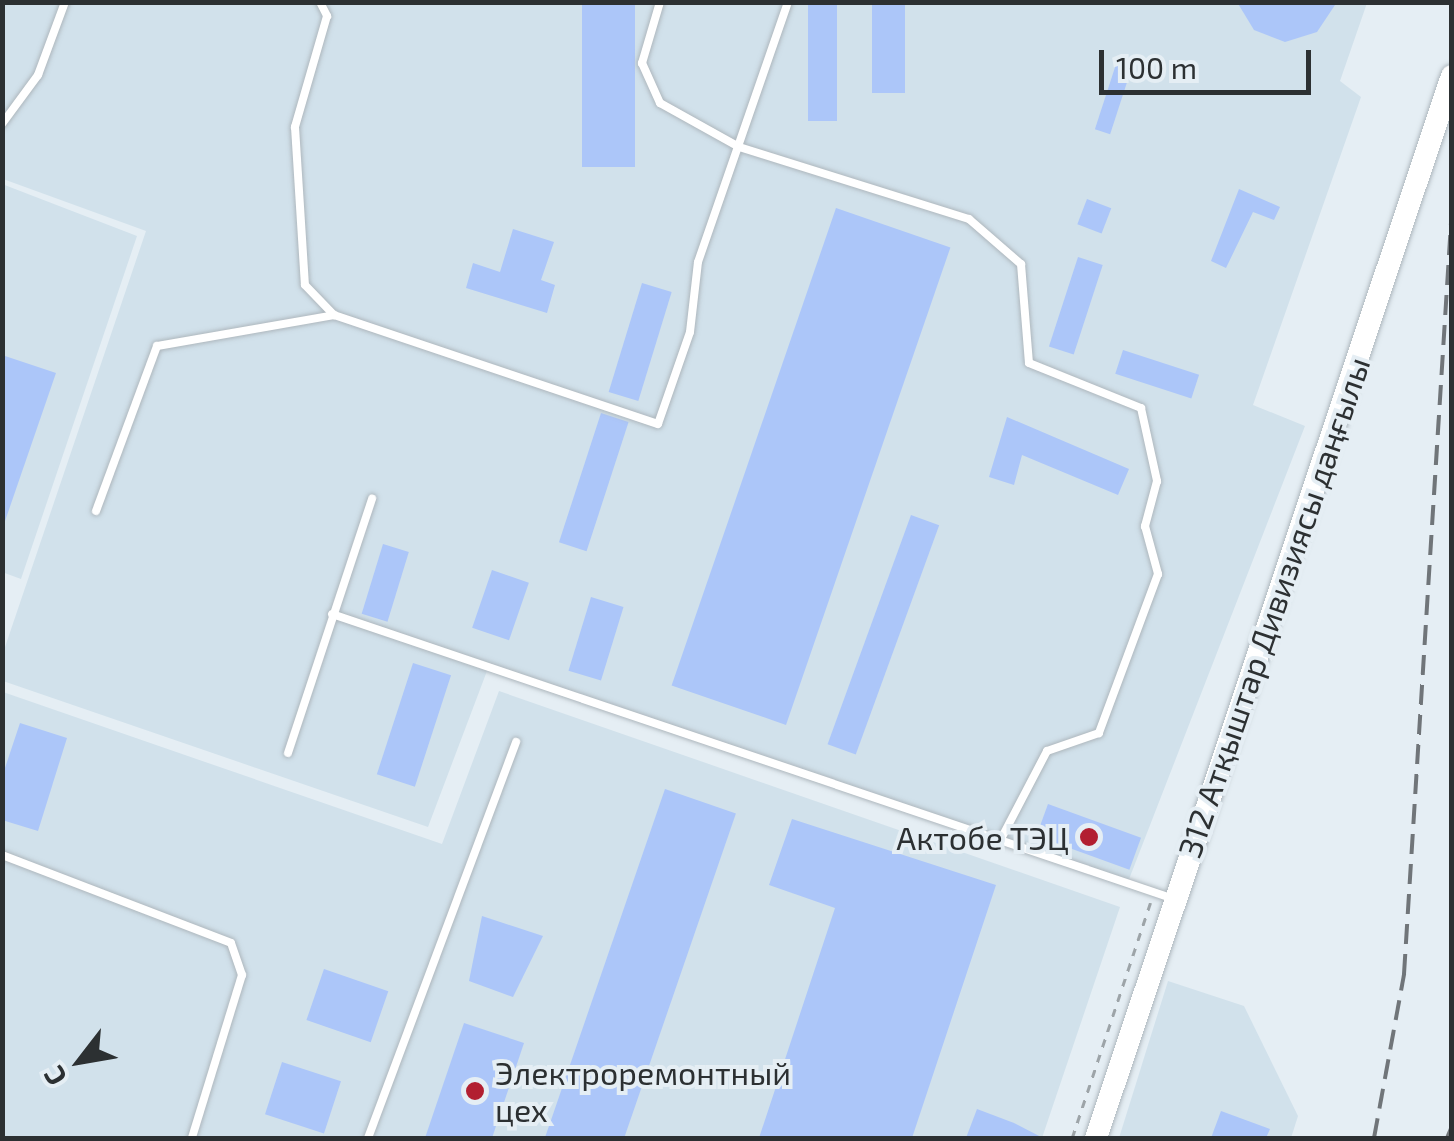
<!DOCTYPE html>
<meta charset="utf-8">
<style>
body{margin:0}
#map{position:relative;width:1454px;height:1141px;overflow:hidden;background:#e5eef4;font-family:"Exo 2",sans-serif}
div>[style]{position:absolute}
.built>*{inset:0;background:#d1e1eb}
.building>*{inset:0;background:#acc6f9;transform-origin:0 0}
.path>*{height:2.5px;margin-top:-1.25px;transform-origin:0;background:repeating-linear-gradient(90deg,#9da4a8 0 8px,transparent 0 16px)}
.roads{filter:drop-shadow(0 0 2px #aeb7bd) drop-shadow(0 0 2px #aeb7bd)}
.service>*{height:8px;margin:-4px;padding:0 4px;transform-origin:4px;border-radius:4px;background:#fff}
.trunk>*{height:22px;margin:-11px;padding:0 11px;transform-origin:11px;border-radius:11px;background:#fff}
.rail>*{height:4px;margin-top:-2px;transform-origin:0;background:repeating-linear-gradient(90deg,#707579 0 20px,transparent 0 30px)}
.dots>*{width:28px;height:28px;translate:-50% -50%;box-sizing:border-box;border:5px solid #e5eef4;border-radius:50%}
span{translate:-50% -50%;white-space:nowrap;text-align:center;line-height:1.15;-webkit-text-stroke:8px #e5eef4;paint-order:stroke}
.street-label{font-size:32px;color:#2c3032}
.poi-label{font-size:32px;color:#2c3032}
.right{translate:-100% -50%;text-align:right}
.left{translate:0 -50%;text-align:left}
.frame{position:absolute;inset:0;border:5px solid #2c3032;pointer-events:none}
.north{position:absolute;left:30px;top:1011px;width:100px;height:100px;-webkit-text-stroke:8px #e5eef4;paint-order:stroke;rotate:239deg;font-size:28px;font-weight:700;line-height:40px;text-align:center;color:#2c3032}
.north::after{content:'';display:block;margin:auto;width:35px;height:45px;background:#2c3032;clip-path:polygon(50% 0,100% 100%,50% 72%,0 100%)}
.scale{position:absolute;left:1099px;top:50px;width:212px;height:45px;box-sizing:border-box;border:5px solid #2c3032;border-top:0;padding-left:12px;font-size:30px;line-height:35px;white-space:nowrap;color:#2c3032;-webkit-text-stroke:8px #e5eef4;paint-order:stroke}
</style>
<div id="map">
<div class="built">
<i style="clip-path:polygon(3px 3px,1367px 3px,1340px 81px,1361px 97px,1253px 405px,1305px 426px,1126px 887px,487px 671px,428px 827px,3px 681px,3px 653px,146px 231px,3px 179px)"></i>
<i style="clip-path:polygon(2px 184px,137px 236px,21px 579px,2px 572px)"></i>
<i style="clip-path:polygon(499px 691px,1120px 907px,1042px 1138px,3px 1138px,3px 692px,442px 844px)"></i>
<i style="clip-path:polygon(1168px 981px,1244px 1006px,1298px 1116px,1291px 1138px,1119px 1138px)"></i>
</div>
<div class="building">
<i style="left:582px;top:2px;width:53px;height:165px"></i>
<i style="left:808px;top:2px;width:29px;height:119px"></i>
<i style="left:872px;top:2px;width:33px;height:91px"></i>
<i style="clip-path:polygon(1237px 2px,1337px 2px,1317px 32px,1285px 42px,1254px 30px)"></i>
<i style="left:1119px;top:55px;width:16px;height:78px;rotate:18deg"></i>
<i style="clip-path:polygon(1239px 189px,1280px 207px,1274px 220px,1253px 212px,1226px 268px,1211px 261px)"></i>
<i style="left:1087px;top:199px;width:26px;height:27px;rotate:21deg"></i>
<i style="left:836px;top:208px;width:121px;height:505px;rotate:19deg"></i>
<i style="clip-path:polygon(513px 229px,554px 242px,541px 280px,555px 285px,547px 313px,466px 288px,473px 263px,500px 272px)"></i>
<i style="left:1078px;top:257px;width:26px;height:94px;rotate:18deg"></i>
<i style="left:642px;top:283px;width:31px;height:114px;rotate:17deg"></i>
<i style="left:1123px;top:350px;width:80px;height:25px;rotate:18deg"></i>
<i style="clip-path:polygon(2px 355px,56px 373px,4px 524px,2px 524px)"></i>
<i style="left:601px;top:413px;width:29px;height:136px;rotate:18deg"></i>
<i style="clip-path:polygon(1007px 417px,1129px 469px,1118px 495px,1022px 455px,1014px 485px,989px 477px)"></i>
<i style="left:911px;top:515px;width:30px;height:244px;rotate:20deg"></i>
<i style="left:383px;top:544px;width:27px;height:73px;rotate:17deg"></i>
<i style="left:492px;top:570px;width:39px;height:61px;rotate:19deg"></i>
<i style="left:591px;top:597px;width:34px;height:77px;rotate:17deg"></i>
<i style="left:413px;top:663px;width:40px;height:117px;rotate:18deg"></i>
<i style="clip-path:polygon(20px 723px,67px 738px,38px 831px,2px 820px,2px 777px)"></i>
<i style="left:665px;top:789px;width:75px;height:368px;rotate:19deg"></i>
<i style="left:1048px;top:804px;width:99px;height:34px;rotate:20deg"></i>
<i style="clip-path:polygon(792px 819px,996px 885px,912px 1138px,759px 1138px,835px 908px,769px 885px)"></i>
<i style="clip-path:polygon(482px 916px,543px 936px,513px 997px,469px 981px)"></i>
<i style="left:324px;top:969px;width:68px;height:54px;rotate:19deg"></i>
<i style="clip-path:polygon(464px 1023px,524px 1043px,492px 1138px,425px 1138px)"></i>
<i style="left:282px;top:1062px;width:62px;height:55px;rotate:18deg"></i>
<i style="clip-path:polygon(977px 1109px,1014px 1123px,1043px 1138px,966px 1138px)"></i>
<i style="clip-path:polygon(1221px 1111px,1270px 1129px,1266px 1138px,1211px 1138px)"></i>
</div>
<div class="path">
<i style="left:1072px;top:1138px;width:248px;rotate:-71.6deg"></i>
</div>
<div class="roads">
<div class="service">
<i style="left:320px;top:2px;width:16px;rotate:63deg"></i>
<i style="left:327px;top:16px;width:116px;rotate:106.1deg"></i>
<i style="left:295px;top:127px;width:158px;rotate:86.4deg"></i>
<i style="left:305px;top:285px;width:42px;rotate:46deg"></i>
<i style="left:660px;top:2px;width:64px;rotate:106.4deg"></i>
<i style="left:642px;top:63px;width:44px;rotate:65.8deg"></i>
<i style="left:660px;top:103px;width:90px;rotate:29.1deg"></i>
<i style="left:739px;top:147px;width:241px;rotate:17.4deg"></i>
<i style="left:969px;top:219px;width:69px;rotate:40.9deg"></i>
<i style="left:1021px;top:264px;width:99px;rotate:85.4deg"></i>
<i style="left:1029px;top:363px;width:121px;rotate:21.9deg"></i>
<i style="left:1141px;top:408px;width:75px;rotate:77.6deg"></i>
<i style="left:1157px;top:481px;width:47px;rotate:104.9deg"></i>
<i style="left:1145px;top:526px;width:50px;rotate:74.8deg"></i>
<i style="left:1158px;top:574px;width:170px;rotate:110.4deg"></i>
<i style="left:1099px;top:733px;width:55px;rotate:160.9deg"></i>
<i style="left:1047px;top:751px;width:99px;rotate:117.6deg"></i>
<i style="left:2px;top:124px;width:61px;rotate:-53.7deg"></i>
<i style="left:38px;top:75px;width:78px;rotate:-69.7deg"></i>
<i style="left:96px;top:511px;width:176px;rotate:-69.7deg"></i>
<i style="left:157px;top:346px;width:180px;rotate:-9.9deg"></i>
<i style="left:334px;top:315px;width:342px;rotate:18.6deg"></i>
<i style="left:658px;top:424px;width:97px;rotate:-70.8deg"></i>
<i style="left:690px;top:332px;width:70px;rotate:-83.5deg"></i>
<i style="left:698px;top:262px;width:275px;rotate:-70.9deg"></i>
<i style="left:332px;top:614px;width:889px;rotate:18.7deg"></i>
<i style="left:288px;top:753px;width:268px;rotate:-71.7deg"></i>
<i style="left:2px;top:855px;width:245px;rotate:21deg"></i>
<i style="left:231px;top:943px;width:34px;rotate:71deg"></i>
<i style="left:242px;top:975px;width:170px;rotate:107.1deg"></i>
<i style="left:368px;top:1138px;width:423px;rotate:-69.5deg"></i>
</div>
<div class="trunk">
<i style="left:1096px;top:1138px;width:1120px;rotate:-71.47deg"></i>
</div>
</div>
<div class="rail">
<i style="left:1374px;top:1138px;width:167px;rotate:-79.6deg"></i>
<i style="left:1404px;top:974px;width:769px;rotate:-86.42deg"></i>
<i style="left:1447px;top:1138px;width:13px;rotate:-67deg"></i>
</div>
<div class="dots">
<i style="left:1089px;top:837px;background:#b21f31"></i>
<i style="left:475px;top:1091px;background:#b21f31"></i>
</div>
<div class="street-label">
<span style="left:1273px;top:607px;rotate:-71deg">312 Атқыштар Дивизиясы даңғылы</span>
</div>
<div class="poi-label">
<span class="right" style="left:1069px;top:837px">Актобе ТЭЦ</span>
<span class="left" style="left:495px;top:1091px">Электроремонтный<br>цех</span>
</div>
<div class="frame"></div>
<div class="north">С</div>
<div class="scale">100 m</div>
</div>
